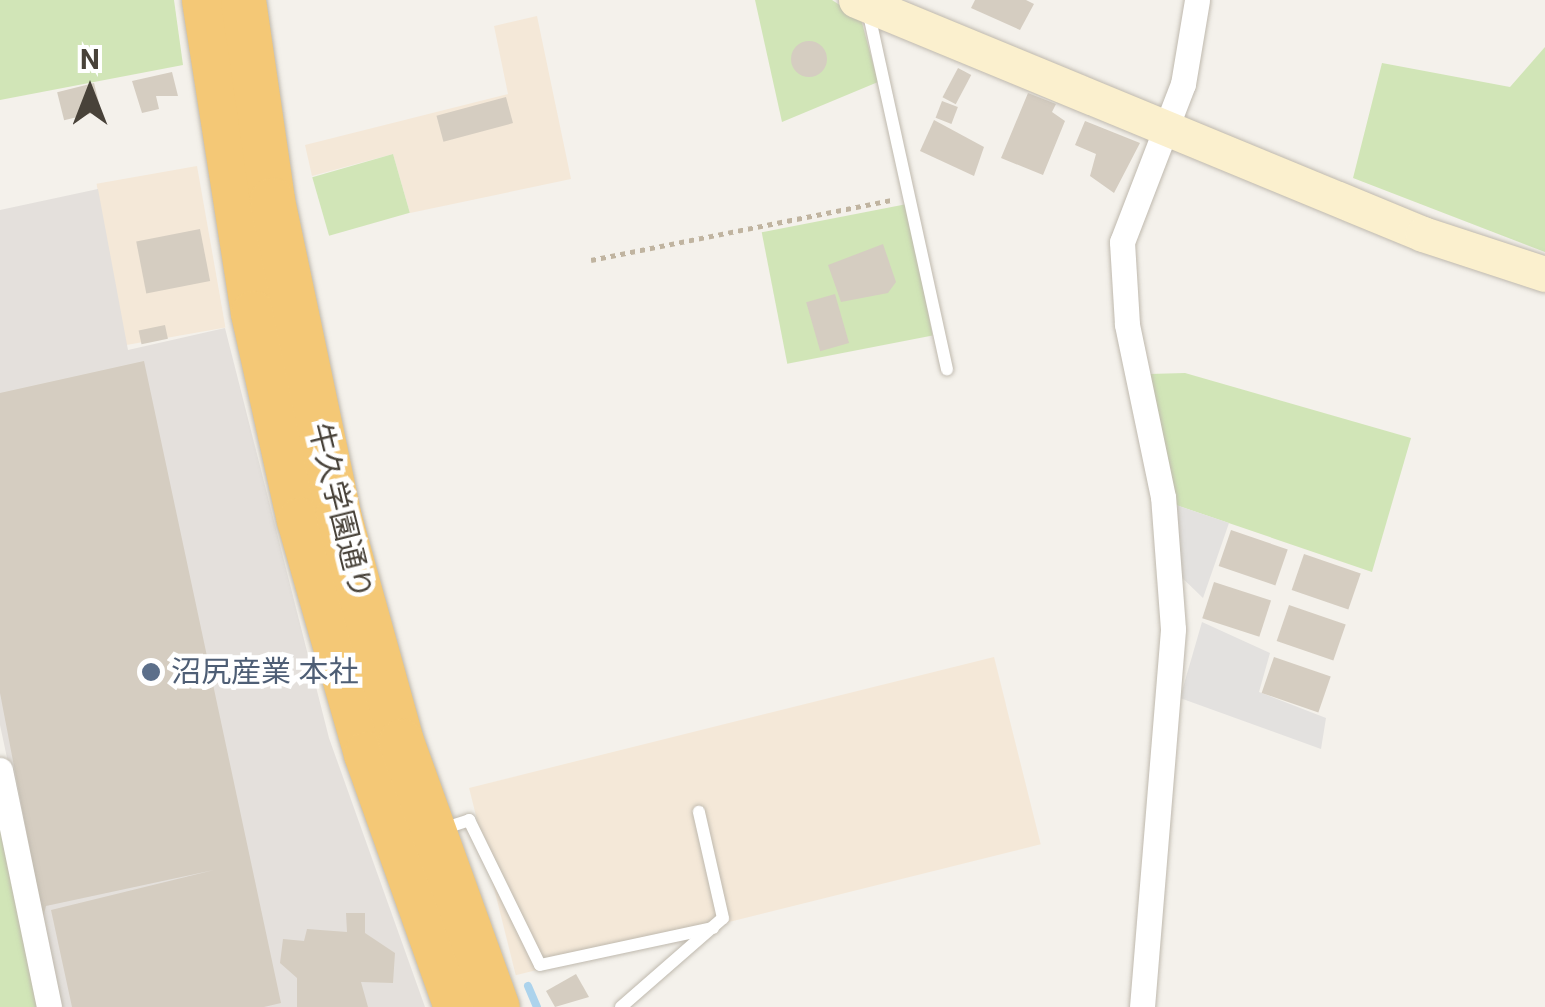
<!DOCTYPE html>
<meta charset="utf-8">
<style>
body{margin:0}
#map{position:relative;width:1545px;height:1007px;overflow:hidden;background:#f4f1eb;font-family:Roboto,"Noto Sans JP",sans-serif}
div>[style]{position:absolute}
.commercial>*{inset:0;background:#f4e8d8;transform-origin:0 0}
.industrial>*{inset:0;background:#e4e0dc}
.green>*{inset:0;background:#d1e5b7;transform-origin:0 0}
.parking>*{inset:0;background:#e3e1df}
.stream>*{height:8px;margin:-4px;padding:0 4px;transform-origin:4px;border-radius:4px;background:#acd3ec}
.building>*{inset:0;background:#d5cdc1;transform-origin:0 0}
.round{border-radius:50%}
.path>*{height:5px;margin-top:-2.5px;transform-origin:0;background:repeating-linear-gradient(90deg,#c0b4a0 0 5px,transparent 0 10px)}
.roads{filter:drop-shadow(0 0 2px #bfb9ae) drop-shadow(0 0 2px #bfb9ae)}
.lane>*{height:12px;margin:-6px;padding:0 6px;transform-origin:6px;border-radius:6px;background:#fff}
.street>*{height:25px;margin:-12.5px;padding:0 12.5px;transform-origin:12.5px;border-radius:12.5px;background:#fff}
.secondary>*{height:35px;margin:-17.5px;padding:0 17.5px;transform-origin:17.5px;border-radius:17.5px;background:#fbf0ce}
.highway>*{height:45px;margin:-22.5px;padding:0 22.5px;transform-origin:22.5px;border-radius:22.5px;background:#f4c876}
.dots>*{width:28px;height:28px;translate:-50% -50%;box-sizing:border-box;border:5px solid #fff;border-radius:50%}
span{translate:-50% -50%;white-space:nowrap;text-align:center;line-height:1.15;-webkit-text-stroke:9px #fff;paint-order:stroke}
.street-label{font-size:30px;color:#484239}
.service-label{font-size:30px;color:#4e5e75}
.left{translate:0 -50%;text-align:left}
.north{position:absolute;left:40px;top:40px;width:100px;height:100px;-webkit-text-stroke:8px #fff;paint-order:stroke;rotate:0deg;font-size:28px;font-weight:700;line-height:40px;text-align:center;color:#484239}
.north::after{content:'';display:block;margin:auto;width:35px;height:45px;background:#484239;clip-path:polygon(50% 0,100% 100%,50% 72%,0 100%)}
</style>
<div id="map">
<div class="commercial">
<i style="clip-path:polygon(537px 16px,571px 179px,410px 213px,393px 154px,312px 176px,305px 145px,508px 94px,494px 26px)"></i>
<i style="left:197px;top:166px;width:164px;height:102px;rotate:80deg"></i>
<i style="left:994px;top:657px;width:193px;height:541px;rotate:76deg"></i>
</div>
<div class="industrial">
<i style="clip-path:polygon(98px 189px,128px 350px,225px 328px,329px 738px,425px 1007px,60px 1007px,0 725px,0 210px)"></i>
</div>
<div class="green">
<i style="clip-path:polygon(0 0,174px 0,183px 65px,0 100px)"></i>
<i style="clip-path:polygon(755px 0,832px 0,861px 19px,878px 82px,782px 122px)"></i>
<i style="clip-path:polygon(1545px 47px,1545px 252px,1353px 178px,1382px 63px,1510px 87px)"></i>
<i style="left:393px;top:154px;width:61px;height:84px;rotate:74deg"></i>
<i style="left:907px;top:204px;width:134px;height:148px;rotate:79deg"></i>
<i style="clip-path:polygon(1185px 373px,1411px 438px,1372px 572px,1173px 504px,1149px 374px)"></i>
<i style="clip-path:polygon(0 801px,42px 1007px,0 1007px)"></i>
</div>
<div class="parking">
<i style="clip-path:polygon(1173px 504px,1229px 523px,1203px 598px,1173px 569px)"></i>
<i style="clip-path:polygon(1202px 622px,1270px 653px,1259px 692px,1326px 718px,1321px 749px,1180px 698px)"></i>
</div>
<div class="stream">
<i style="left:528px;top:986px;width:23px;rotate:67deg"></i>
</div>
<div class="building">
<i style="clip-path:polygon(975px 0,1026px 0,1034px 4px,1020px 30px,971px 8px)"></i>
<i class="round" style="left:791px;top:41px;width:36px;height:36px"></i>
<i style="left:958px;top:68px;width:15px;height:33px;rotate:28deg"></i>
<i style="clip-path:polygon(172px 72px,178px 96px,156px 96px,159px 109px,142px 113px,132px 81px)"></i>
<i style="left:94px;top:83px;width:29px;height:38px;rotate:76deg"></i>
<i style="clip-path:polygon(1028px 93px,1056px 104px,1052px 112px,1065px 121px,1043px 175px,1001px 158px)"></i>
<i style="left:506px;top:97px;width:27px;height:72px;rotate:75deg"></i>
<i style="left:942px;top:101px;width:17px;height:18px;rotate:21deg"></i>
<i style="clip-path:polygon(934px 120px,984px 147px,974px 176px,920px 151px)"></i>
<i style="clip-path:polygon(1085px 121px,1140px 143px,1114px 193px,1090px 176px,1096px 154px,1075px 145px)"></i>
<i style="left:200px;top:229px;width:53px;height:65px;rotate:79deg"></i>
<i style="clip-path:polygon(883px 244px,896px 282px,888px 293px,841px 302px,828px 265px)"></i>
<i style="left:835px;top:294px;width:51px;height:30px;rotate:74deg"></i>
<i style="left:165px;top:325px;width:14px;height:27px;rotate:78deg"></i>
<i style="clip-path:polygon(144px 361px,281px 1003px,264px 1007px,72px 1007px,51px 910px,214px 870px,46px 906px,43px 918px,0 693px,0 393px)"></i>
<i style="left:1231px;top:530px;width:60px;height:38px;rotate:19deg"></i>
<i style="left:1304px;top:554px;width:60px;height:38px;rotate:19deg"></i>
<i style="left:1214px;top:582px;width:60px;height:38px;rotate:18deg"></i>
<i style="left:1289px;top:605px;width:60px;height:38px;rotate:19deg"></i>
<i style="left:1274px;top:657px;width:60px;height:38px;rotate:19deg"></i>
<i style="clip-path:polygon(346px 913px,365px 913px,365px 933px,395px 953px,393px 983px,361px 982px,368px 1007px,297px 1007px,297px 978px,280px 963px,283px 939px,304px 941px,307px 929px,347px 932px)"></i>
<i style="clip-path:polygon(576px 974px,589px 997px,555px 1007px,546px 991px)"></i>
</div>
<div class="path">
<i style="left:591px;top:260px;width:307px;rotate:-11.3deg"></i>
</div>
<div class="roads">
<div class="lane">
<i style="left:868px;top:10px;width:368px;rotate:77.6deg"></i>
<i style="left:439px;top:830px;width:32px;rotate:-18deg"></i>
<i style="left:469px;top:820px;width:161px;rotate:63.9deg"></i>
<i style="left:540px;top:965px;width:177px;rotate:-12.1deg"></i>
<i style="left:621px;top:1007px;width:135px;rotate:-41.1deg"></i>
<i style="left:723px;top:918px;width:109px;rotate:-102.8deg"></i>
</div>
<div class="street">
<i style="left:0;top:770px;width:242px;rotate:78.3deg"></i>
<i style="left:1142px;top:1007px;width:379px;rotate:-85.3deg"></i>
<i style="left:1173px;top:629px;width:132px;rotate:-94.3deg"></i>
<i style="left:1163px;top:497px;width:177px;rotate:-101.8deg"></i>
<i style="left:1127px;top:324px;width:82px;rotate:-93.5deg"></i>
<i style="left:1122px;top:242px;width:169px;rotate:-68.9deg"></i>
<i style="left:1183px;top:84px;width:85px;rotate:-80.5deg"></i>
</div>
<div class="secondary">
<i style="left:856px;top:0;width:613px;rotate:22.43deg"></i>
<i style="left:1423px;top:234px;width:128px;rotate:18.2deg"></i>
</div>
<div class="highway">
<i style="left:204px;top:0;width:317px;rotate:81.1deg"></i>
<i style="left:253px;top:313px;width:212px;rotate:77.5deg"></i>
<i style="left:299px;top:520px;width:243px;rotate:74deg"></i>
<i style="left:366px;top:754px;width:269px;rotate:70.4deg"></i>
<i style="left:243px;top:0;width:202px;rotate:81.7deg"></i>
<i style="left:272px;top:200px;width:321px;rotate:78.1deg"></i>
<i style="left:338px;top:514px;width:236px;rotate:74.5deg"></i>
<i style="left:401px;top:741px;width:283px;rotate:70.2deg"></i>
</div>
</div>
<div class="dots">
<i style="left:151px;top:672px;background:#5c6f8a"></i>
</div>
<div class="street-label">
<span style="left:340px;top:511px;rotate:76deg">牛久学園通り</span>
</div>
<div class="service-label">
<span class="left" style="left:171px;top:672px">沼尻産業 本社</span>
</div>
<div class="north">N</div>
</div>
